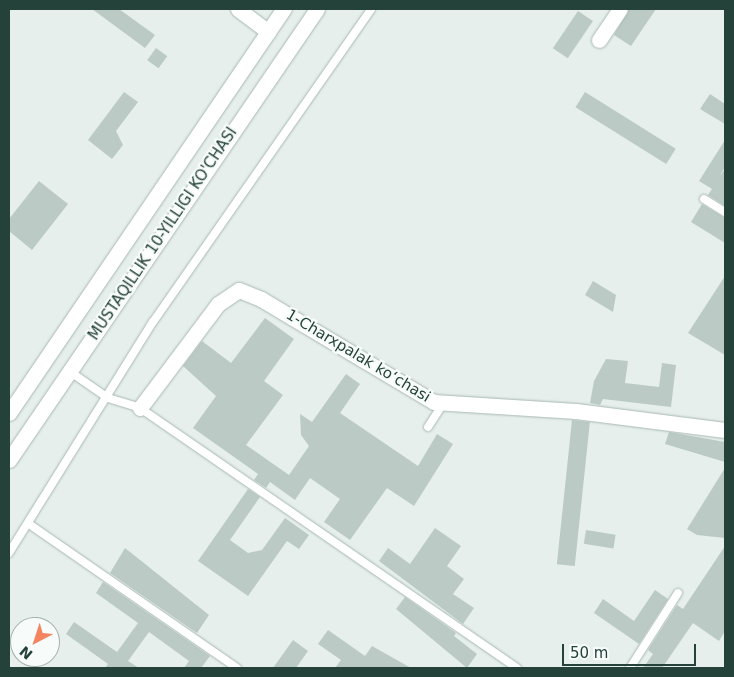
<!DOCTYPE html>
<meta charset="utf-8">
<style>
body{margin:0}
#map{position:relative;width:734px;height:677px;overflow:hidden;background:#e6efeb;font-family:"DejaVu Sans",sans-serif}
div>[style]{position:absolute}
.building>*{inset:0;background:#bbcac4;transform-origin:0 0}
.roads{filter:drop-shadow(0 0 1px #a8b8b2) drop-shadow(0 0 1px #a8b8b2)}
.service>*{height:8px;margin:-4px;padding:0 4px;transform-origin:4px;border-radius:4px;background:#fff}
.minor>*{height:15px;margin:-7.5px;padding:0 7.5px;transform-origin:7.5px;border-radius:7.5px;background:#fff}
.secondary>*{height:15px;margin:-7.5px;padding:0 7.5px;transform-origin:7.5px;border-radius:7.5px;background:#fff}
span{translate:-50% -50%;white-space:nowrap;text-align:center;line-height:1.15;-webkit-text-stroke:4.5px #f7fbf9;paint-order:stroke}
.street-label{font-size:15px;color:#24423a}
.frame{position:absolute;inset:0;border:10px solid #24423a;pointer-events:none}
.north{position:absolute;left:10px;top:617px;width:50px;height:50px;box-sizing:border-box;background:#f7fbf9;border:1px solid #a3b1ad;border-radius:50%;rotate:220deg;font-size:14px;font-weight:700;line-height:20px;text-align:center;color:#24423a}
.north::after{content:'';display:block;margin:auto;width:18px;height:22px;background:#f4845f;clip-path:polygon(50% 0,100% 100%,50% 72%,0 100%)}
.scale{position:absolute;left:562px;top:644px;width:134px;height:22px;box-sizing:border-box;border:2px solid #24423a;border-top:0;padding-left:6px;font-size:15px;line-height:18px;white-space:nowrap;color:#24423a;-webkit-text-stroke:4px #f7fbf9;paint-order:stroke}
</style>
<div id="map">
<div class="building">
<i style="clip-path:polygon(92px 9px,119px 9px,155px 35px,145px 48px)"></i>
<i style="clip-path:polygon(629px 9px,656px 9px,631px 46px,614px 35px)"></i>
<i style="left:578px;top:11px;width:18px;height:45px;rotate:34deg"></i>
<i style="left:156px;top:48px;width:14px;height:15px;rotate:36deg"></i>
<i style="clip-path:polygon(124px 92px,138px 102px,116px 131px,123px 145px,112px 159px,88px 140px)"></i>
<i style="left:585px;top:92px;width:107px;height:18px;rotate:32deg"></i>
<i style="clip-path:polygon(710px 94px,725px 104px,725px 124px,700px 109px)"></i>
<i style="clip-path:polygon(725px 140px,725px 167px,719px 177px,725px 169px,725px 206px,708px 195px,712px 189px,699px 181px)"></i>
<i style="clip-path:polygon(39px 181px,68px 204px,32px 250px,9px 231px,9px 219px)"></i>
<i style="clip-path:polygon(702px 204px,725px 218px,725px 243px,691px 222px)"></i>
<i style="clip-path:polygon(725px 276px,725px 355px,688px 333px)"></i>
<i style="clip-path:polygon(593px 281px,616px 295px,613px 312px,585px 295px)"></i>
<i style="clip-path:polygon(265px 318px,294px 339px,264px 381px,283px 395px,246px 445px,289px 475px,309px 446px,301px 435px,300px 414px,312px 422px,346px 374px,360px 384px,340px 413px,418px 466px,437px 434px,453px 444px,414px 506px,387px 488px,350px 540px,324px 522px,340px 499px,310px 478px,295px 500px,270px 482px,266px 488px,254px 480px,258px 474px,193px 428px,216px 396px,183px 366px,202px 341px,231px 363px)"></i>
<i style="clip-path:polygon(606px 359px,628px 361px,625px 383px,659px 387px,662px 363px,676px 365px,671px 407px,603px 399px,600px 405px,590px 403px,594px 381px)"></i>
<i style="left:572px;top:420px;width:18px;height:145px;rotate:6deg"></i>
<i style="clip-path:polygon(669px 432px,725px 442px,725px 462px,665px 444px)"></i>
<i style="clip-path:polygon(725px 468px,725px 538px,697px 535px,687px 529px)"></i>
<i style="clip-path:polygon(248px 489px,260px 497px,230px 540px,248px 553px,262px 550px,285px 518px,309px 535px,299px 549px,287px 541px,248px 596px,198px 561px)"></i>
<i style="clip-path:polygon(435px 528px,461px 546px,447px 566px,464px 579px,453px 594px,474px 608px,463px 624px,379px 561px,388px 548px,410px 564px)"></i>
<i style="left:586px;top:530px;width:30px;height:14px;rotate:9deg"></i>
<i style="clip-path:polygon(725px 546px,725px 631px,719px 641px,693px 623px,662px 668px,643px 668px,653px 654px,648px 650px,677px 605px,683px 609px)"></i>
<i style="clip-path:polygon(125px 548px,209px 615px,197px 633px,110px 573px)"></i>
<i style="clip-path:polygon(103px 582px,210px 656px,201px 668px,184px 668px,189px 661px,149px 632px,128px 661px,139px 668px,105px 668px,108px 664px,66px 634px,74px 622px,117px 652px,138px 623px,96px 593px)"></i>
<i style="clip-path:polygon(655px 590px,668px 599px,639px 644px,594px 613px,603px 599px,634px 621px)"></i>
<i style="clip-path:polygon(405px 597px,456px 633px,454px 636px,477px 654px,467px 668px,396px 609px)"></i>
<i style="clip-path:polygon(328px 630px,365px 656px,372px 646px,411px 668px,335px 668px,341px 660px,318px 644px)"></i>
<i style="clip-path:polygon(293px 640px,308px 651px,296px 668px,273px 668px)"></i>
</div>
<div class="roads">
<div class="service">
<i style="left:704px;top:199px;width:25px;rotate:32deg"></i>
<i style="left:69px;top:371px;width:47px;rotate:34.7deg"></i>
<i style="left:108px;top:398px;width:34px;rotate:17deg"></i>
<i style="left:140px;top:408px;width:458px;rotate:34.6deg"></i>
<i style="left:428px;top:427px;width:27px;rotate:-57deg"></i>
<i style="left:29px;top:524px;width:253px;rotate:34.7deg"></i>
<i style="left:9px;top:553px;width:272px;rotate:-58.1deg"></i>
<i style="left:153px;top:322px;width:381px;rotate:-55.1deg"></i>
<i style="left:630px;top:668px;width:89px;rotate:-57.4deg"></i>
</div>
<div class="minor">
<i style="left:238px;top:9px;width:38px;rotate:37deg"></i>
<i style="left:599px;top:40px;width:37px;rotate:-56deg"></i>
<i style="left:140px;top:408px;width:130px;rotate:-53.1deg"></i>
<i style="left:218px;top:304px;width:25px;rotate:-34deg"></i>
<i style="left:239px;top:290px;width:24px;rotate:22deg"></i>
<i style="left:261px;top:299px;width:201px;rotate:30.8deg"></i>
<i style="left:434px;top:402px;width:142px;rotate:3.6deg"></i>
<i style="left:576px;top:411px;width:150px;rotate:7.3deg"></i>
</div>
<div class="secondary">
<i style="left:9px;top:413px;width:489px;rotate:-55.8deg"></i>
<i style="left:9px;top:460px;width:546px;rotate:-55.67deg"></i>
</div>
</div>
<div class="street-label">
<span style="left:163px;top:234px;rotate:-56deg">MUSTAQILLIK 10-YILLIGI KO'CHASI</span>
<span style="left:358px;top:356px;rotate:31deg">1-Charxpalak koʻchasi</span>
</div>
<div class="frame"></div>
<div class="north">N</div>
<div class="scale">50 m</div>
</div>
